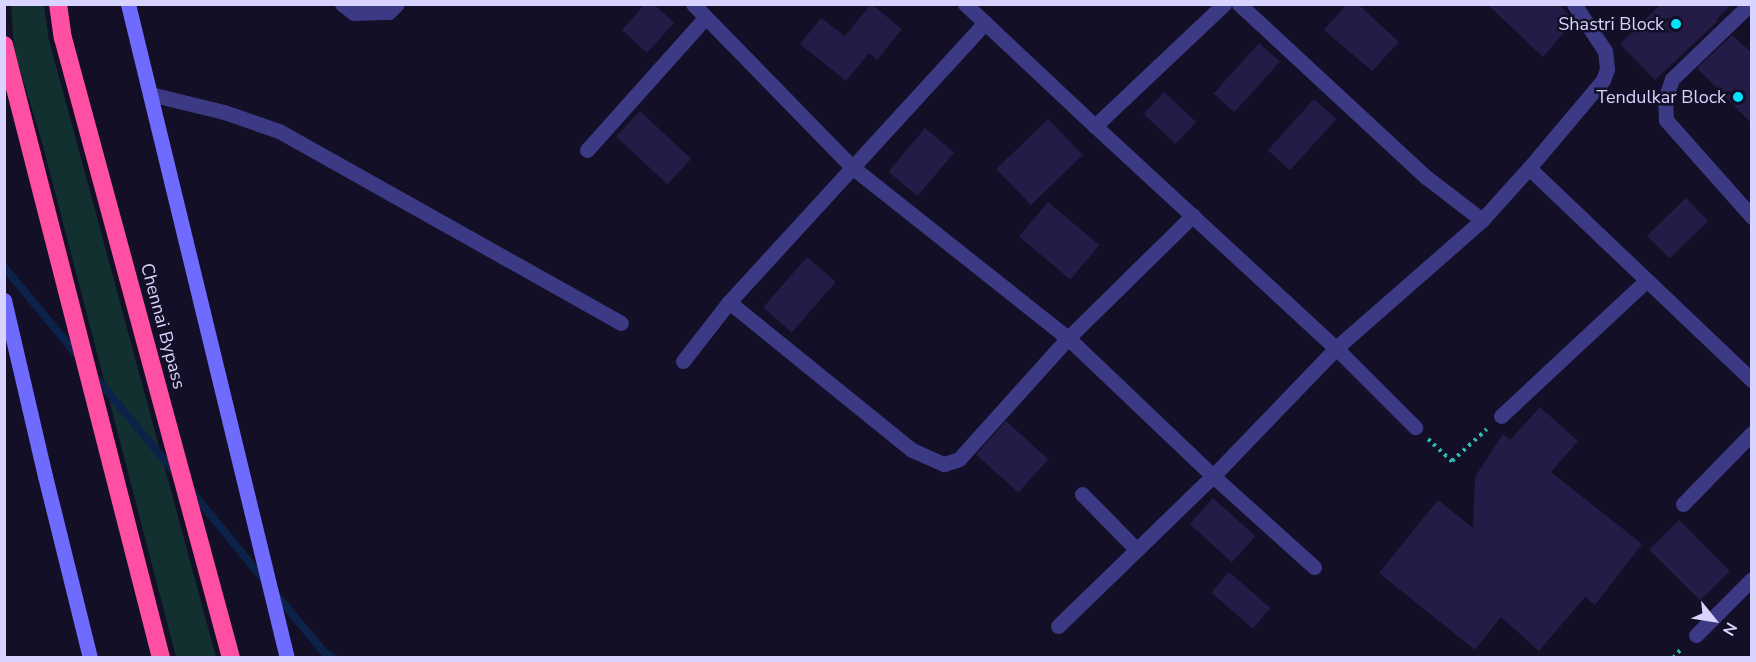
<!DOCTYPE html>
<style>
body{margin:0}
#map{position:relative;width:1756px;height:662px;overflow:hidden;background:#130f26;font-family:"Nunito Sans",sans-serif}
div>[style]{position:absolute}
.green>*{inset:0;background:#12302f}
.stream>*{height:8px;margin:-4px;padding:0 4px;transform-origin:4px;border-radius:4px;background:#0c2248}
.building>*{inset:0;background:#241b47;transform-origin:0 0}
.path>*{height:4px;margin-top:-2px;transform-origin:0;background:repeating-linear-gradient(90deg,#2fb8b0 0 3px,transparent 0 7.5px)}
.lane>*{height:15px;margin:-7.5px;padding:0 7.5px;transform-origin:7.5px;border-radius:7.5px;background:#3d3a85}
.street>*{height:15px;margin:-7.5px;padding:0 7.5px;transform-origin:7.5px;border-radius:7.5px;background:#3d3a85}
.secondary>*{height:15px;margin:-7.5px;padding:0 7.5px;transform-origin:7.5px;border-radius:7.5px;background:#6f6bff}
.highway>*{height:18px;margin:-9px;padding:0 9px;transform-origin:9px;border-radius:9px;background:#ff4fa3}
.dots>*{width:16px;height:16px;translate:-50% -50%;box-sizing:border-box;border:3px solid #130f26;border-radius:50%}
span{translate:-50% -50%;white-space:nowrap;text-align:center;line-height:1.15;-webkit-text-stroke:5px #130f26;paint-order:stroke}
.poi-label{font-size:18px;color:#d9d4ff}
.right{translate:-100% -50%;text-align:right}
.street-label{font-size:18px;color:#d9d4ff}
.frame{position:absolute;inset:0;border:6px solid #d9d4ff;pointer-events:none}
.north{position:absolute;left:1684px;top:590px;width:60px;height:60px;-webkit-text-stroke:4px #130f26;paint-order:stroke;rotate:120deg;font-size:16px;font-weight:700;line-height:24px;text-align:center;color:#d9d4ff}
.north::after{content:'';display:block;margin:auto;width:21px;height:27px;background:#d9d4ff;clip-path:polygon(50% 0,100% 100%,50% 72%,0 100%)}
</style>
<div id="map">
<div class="green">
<i style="clip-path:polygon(11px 5px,44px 5px,49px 40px,216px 657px,176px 657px,42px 142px,14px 50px)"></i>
</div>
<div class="stream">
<i style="left:4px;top:267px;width:117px;rotate:50.2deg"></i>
<i style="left:93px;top:374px;width:131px;rotate:50.3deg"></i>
<i style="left:191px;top:491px;width:117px;rotate:50.6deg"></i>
<i style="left:273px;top:591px;width:80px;rotate:50.1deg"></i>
<i style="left:324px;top:652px;width:11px;rotate:34deg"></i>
</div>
<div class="building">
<i style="clip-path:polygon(645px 4px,654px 4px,674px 23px,647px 53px,622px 30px)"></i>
<i style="clip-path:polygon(871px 4px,902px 29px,877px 60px,869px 53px,846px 81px,800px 44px,821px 18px,845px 36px)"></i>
<i style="clip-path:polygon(1347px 4px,1358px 4px,1399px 42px,1372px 71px,1324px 30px)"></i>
<i style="clip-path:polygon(1487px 4px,1559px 4px,1574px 21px,1543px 57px)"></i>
<i style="clip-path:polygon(1661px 4px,1732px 4px,1716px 20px,1718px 21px,1655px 80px,1620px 44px)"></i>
<i style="clip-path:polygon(1732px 35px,1752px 53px,1752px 124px,1697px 68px)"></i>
<i style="left:1259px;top:43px;width:28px;height:68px;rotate:42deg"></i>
<i style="left:1164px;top:92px;width:44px;height:30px;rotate:43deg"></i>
<i style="left:1314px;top:99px;width:30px;height:69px;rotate:42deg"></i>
<i style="left:640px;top:111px;width:70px;height:35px;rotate:43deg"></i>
<i style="left:1048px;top:119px;width:50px;height:72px;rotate:46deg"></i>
<i style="left:925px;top:128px;width:38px;height:57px;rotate:40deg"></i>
<i style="left:1686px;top:198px;width:32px;height:54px;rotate:46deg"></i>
<i style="left:1048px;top:202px;width:67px;height:45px;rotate:40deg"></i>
<i style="left:807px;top:257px;width:38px;height:67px;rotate:41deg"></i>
<i style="clip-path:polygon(1540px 407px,1578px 441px,1551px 472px,1642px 544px,1595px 605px,1585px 597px,1539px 651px,1501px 617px,1475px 650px,1379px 573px,1438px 500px,1473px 528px,1475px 477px,1503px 434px,1510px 440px)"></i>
<i style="left:1006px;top:421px;width:57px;height:45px;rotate:42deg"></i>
<i style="left:1213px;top:498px;width:57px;height:35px;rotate:42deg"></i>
<i style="left:1679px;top:520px;width:72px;height:42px;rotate:45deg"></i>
<i style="left:1229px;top:572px;width:55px;height:27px;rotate:41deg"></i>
</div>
<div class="path">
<i style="left:1428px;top:439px;width:33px;rotate:43deg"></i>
<i style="left:1452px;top:461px;width:47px;rotate:-42.4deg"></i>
<i style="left:1673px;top:658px;width:13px;rotate:-48deg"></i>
</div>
<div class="lane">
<i style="left:1750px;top:4px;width:108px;rotate:136.1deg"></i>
<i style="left:1672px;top:79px;width:21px;rotate:109deg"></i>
<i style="left:1665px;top:99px;width:21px;rotate:87deg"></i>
<i style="left:1666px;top:120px;width:130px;rotate:48.4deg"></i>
<i style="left:150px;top:94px;width:76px;rotate:13.7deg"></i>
<i style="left:224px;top:112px;width:58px;rotate:19.1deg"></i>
<i style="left:279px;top:131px;width:392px;rotate:29.3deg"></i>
<i style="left:1683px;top:504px;width:99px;rotate:-45.8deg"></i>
</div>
<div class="street">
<i style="left:342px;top:4px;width:15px;rotate:37deg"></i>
<i style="left:354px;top:13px;width:35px;rotate:-2deg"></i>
<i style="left:389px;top:12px;width:11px;rotate:-45deg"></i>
<i style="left:693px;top:4px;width:228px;rotate:45.7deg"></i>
<i style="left:852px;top:167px;width:275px;rotate:38.4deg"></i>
<i style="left:1068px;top:338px;width:200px;rotate:43.6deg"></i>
<i style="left:1213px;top:476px;width:136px;rotate:42deg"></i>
<i style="left:965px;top:4px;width:178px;rotate:43.2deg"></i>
<i style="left:1224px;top:4px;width:178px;rotate:136.6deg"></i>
<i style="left:1095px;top:126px;width:328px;rotate:42.7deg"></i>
<i style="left:1336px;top:348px;width:112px;rotate:45deg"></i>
<i style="left:1239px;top:4px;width:255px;rotate:42.8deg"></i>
<i style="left:1426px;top:177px;width:71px;rotate:37.5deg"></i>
<i style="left:587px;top:150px;width:178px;rotate:-48.2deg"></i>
<i style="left:1529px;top:168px;width:308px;rotate:43.6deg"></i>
<i style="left:729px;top:302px;width:235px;rotate:39deg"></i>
<i style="left:912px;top:450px;width:35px;rotate:24deg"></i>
<i style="left:944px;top:464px;width:16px;rotate:-18deg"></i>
<i style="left:959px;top:459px;width:163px;rotate:-48deg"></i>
<i style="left:1068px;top:338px;width:175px;rotate:-44.5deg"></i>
<i style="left:683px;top:361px;width:75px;rotate:-52.1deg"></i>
<i style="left:729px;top:302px;width:379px;rotate:-47.5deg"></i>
<i style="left:1501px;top:416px;width:198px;rotate:-43deg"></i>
<i style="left:1082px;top:494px;width:77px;rotate:45.5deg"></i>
<i style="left:1058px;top:626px;width:216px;rotate:-44.1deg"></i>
<i style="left:1213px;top:476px;width:178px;rotate:-46.1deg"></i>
<i style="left:1336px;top:348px;width:194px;rotate:-41.2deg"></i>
<i style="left:1482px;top:220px;width:70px;rotate:-47.9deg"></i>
<i style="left:1529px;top:168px;width:115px;rotate:-49.9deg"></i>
<i style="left:1603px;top:80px;width:12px;rotate:-70deg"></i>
<i style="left:1607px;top:69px;width:18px;rotate:-96deg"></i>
<i style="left:1605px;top:51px;width:56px;rotate:-123.4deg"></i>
<i style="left:1696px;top:635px;width:79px;rotate:-45deg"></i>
</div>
<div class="secondary">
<i style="left:128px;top:4px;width:673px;rotate:76.34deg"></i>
<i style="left:4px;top:300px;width:181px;rotate:76.9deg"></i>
<i style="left:45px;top:476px;width:187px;rotate:76.1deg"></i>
</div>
<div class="highway">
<i style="left:58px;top:4px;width:34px;rotate:82deg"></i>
<i style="left:63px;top:38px;width:642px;rotate:74.84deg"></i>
<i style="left:4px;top:45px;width:633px;rotate:75.63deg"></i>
</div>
<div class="dots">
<i style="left:1676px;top:24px;background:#00e5ff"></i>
<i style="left:1738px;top:97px;background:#00e5ff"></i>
</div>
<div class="poi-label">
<span class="right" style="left:1664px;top:24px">Shastri Block</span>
<span class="right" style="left:1726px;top:97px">Tendulkar Block</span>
</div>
<div class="street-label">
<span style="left:163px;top:326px;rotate:75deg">Chennai Bypass</span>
</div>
<div class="frame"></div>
<div class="north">N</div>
</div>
